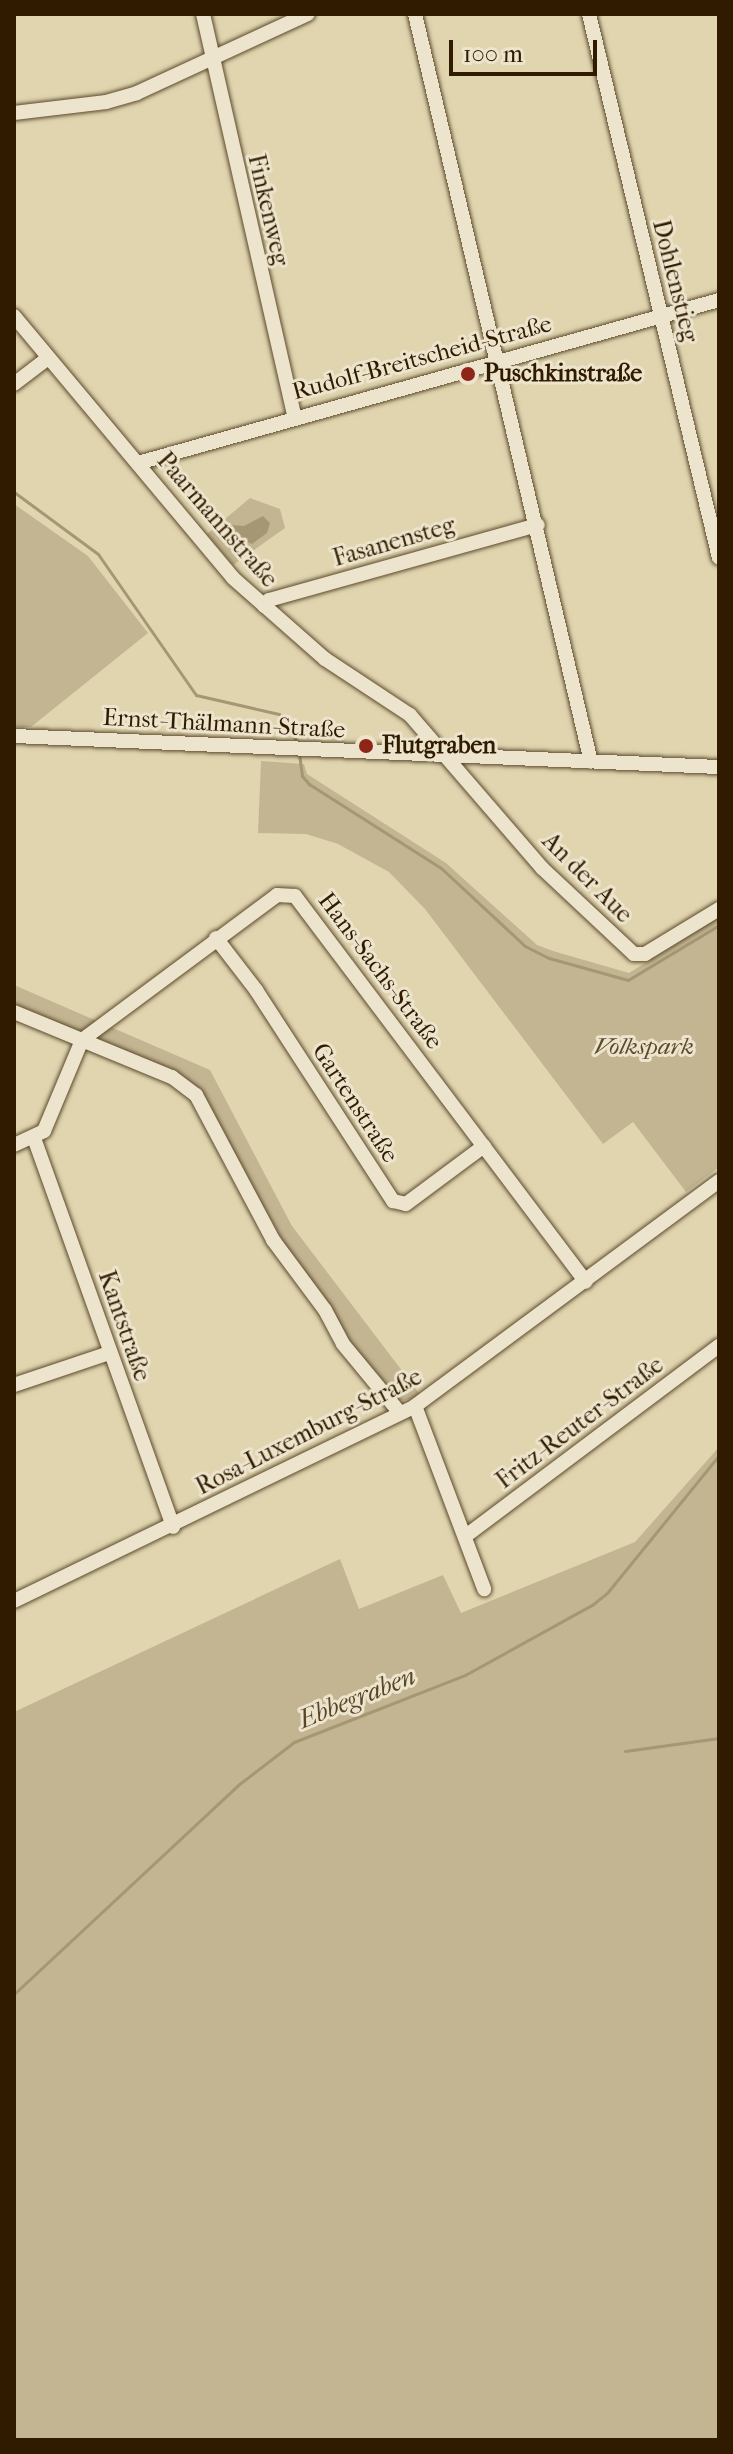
<!DOCTYPE html>
<meta charset="utf-8">
<style>
body{margin:0}
#map{position:relative;width:733px;height:2454px;overflow:hidden;background:#e1d5b0;font-family:"IM FELL French Canon",serif}
div>[style]{position:absolute}
.green>*{inset:0;background:#c3b592}
.water>*{inset:0;background:#a59674}
.stream>*{height:3px;margin:-1.5px;padding:0 1.5px;transform-origin:1.5px;border-radius:1.5px;background:#a59674}
.roads{filter:drop-shadow(0 0 2px #5c4a2c) drop-shadow(0 0 2px #5c4a2c)}
.minor>*{height:14px;margin:-7px;padding:0 7px;transform-origin:7px;border-radius:7px;background:#ece4cc}
.dots>*{width:22px;height:22px;translate:-50% -50%;box-sizing:border-box;border:4px solid #ece4cc;border-radius:50%}
span{translate:-50% -50%;white-space:nowrap;text-align:center;line-height:1.15;-webkit-text-stroke:6px #ece4cc;paint-order:stroke}
.street-label{font-size:24px;color:#301b00}
.poi-label{font-size:24px;color:#301b00;font-weight:700}
.left{translate:0 -50%;text-align:left}
.park-label{font-size:24px;color:#5c492c;font-style:italic}
.water-label{font-size:26px;color:#594629;font-style:italic}
.frame{position:absolute;inset:0;border:16px solid #301b00;pointer-events:none}
.scale{position:absolute;left:449px;top:40px;width:148px;height:36px;box-sizing:border-box;border:4px solid #301b00;border-top:0;padding-left:10px;font-size:24px;line-height:28px;white-space:nowrap;color:#301b00;-webkit-text-stroke:6px #ece4cc;paint-order:stroke}
</style>
<div id="map">
<div class="green">
<i style="clip-path:polygon(250px 498px,280px 509px,285px 528px,233px 565px,207px 534px)"></i>
<i style="clip-path:polygon(14px 504px,88px 556px,148px 633px,31px 727px,14px 727px)"></i>
<i style="clip-path:polygon(261px 761px,304px 764px,307px 774px,446px 863px,537px 945px,553px 951px,629px 973px,719px 917px,719px 1167px,686px 1192px,633px 1122px,603px 1144px,425px 909px,389px 872px,338px 844px,306px 834px,258px 833px)"></i>
<i style="clip-path:polygon(14px 985px,210px 1070px,292px 1226px,422px 1397px,398px 1401px,354px 1351px,293px 1259px,199px 1092px,14px 1007px)"></i>
<i style="clip-path:polygon(719px 1447px,719px 2440px,14px 2440px,14px 1712px,340px 1559px,359px 1609px,443px 1575px,461px 1613px,635px 1542px)"></i>
</div>
<div class="water">
<i style="clip-path:polygon(263px 516px,270px 523px,267px 533px,252px 544px,229px 534px,231px 525px,244px 526px)"></i>
</div>
<div class="stream">
<i style="left:14px;top:492px;width:104px;rotate:36.4deg"></i>
<i style="left:98px;top:554px;width:172px;rotate:55.2deg"></i>
<i style="left:196px;top:695px;width:85px;rotate:12.9deg"></i>
<i style="left:279px;top:714px;width:33px;rotate:57deg"></i>
<i style="left:299px;top:754px;width:22px;rotate:82deg"></i>
<i style="left:302px;top:776px;width:11px;rotate:49deg"></i>
<i style="left:309px;top:784px;width:156px;rotate:32.5deg"></i>
<i style="left:441px;top:868px;width:115px;rotate:42.9deg"></i>
<i style="left:525px;top:946px;width:27px;rotate:27deg"></i>
<i style="left:549px;top:958px;width:82px;rotate:15.6deg"></i>
<i style="left:628px;top:980px;width:106px;rotate:-31.1deg"></i>
<i style="left:625px;top:1751px;width:95px;rotate:-7.9deg"></i>
<i style="left:14px;top:1994px;width:306px;rotate:-43deg"></i>
<i style="left:238px;top:1785px;width:71px;rotate:-37.5deg"></i>
<i style="left:294px;top:1742px;width:184px;rotate:-21.4deg"></i>
<i style="left:465px;top:1675px;width:145px;rotate:-28.9deg"></i>
<i style="left:592px;top:1605px;width:19px;rotate:-39deg"></i>
<i style="left:607px;top:1593px;width:178px;rotate:-50.9deg"></i>
</div>
<div class="roads">
<div class="minor">
<i style="left:203px;top:14px;width:412px;rotate:77.2deg"></i>
<i style="left:415px;top:14px;width:768px;rotate:76.76deg"></i>
<i style="left:589px;top:14px;width:559px;rotate:76.56deg"></i>
<i style="left:14px;top:113px;width:93px;rotate:-6.8deg"></i>
<i style="left:106px;top:102px;width:32px;rotate:-16deg"></i>
<i style="left:137px;top:93px;width:188px;rotate:-24.8deg"></i>
<i style="left:14px;top:316px;width:341px;rotate:50.1deg"></i>
<i style="left:233px;top:578px;width:123px;rotate:41.4deg"></i>
<i style="left:325px;top:659px;width:102px;rotate:33.4deg"></i>
<i style="left:410px;top:715px;width:202px;rotate:49.2deg"></i>
<i style="left:542px;top:868px;width:126px;rotate:43.1deg"></i>
<i style="left:634px;top:954px;width:11px"></i>
<i style="left:645px;top:954px;width:87px;rotate:-31.3deg"></i>
<i style="left:14px;top:384px;width:43px;rotate:-37.4deg"></i>
<i style="left:138px;top:463px;width:603px;rotate:-15.67deg"></i>
<i style="left:264px;top:606px;width:8px;rotate:-50deg"></i>
<i style="left:269px;top:600px;width:279px;rotate:-15.6deg"></i>
<i style="left:14px;top:736px;width:706px;rotate:2.52deg"></i>
<i style="left:216px;top:938px;width:66px;rotate:52.4deg"></i>
<i style="left:256px;top:990px;width:252px;rotate:57deg"></i>
<i style="left:393px;top:1201px;width:13px;rotate:13deg"></i>
<i style="left:406px;top:1204px;width:97px;rotate:-36.6deg"></i>
<i style="left:14px;top:1012px;width:171px;rotate:22.4deg"></i>
<i style="left:172px;top:1077px;width:30px;rotate:37deg"></i>
<i style="left:196px;top:1095px;width:164px;rotate:62deg"></i>
<i style="left:273px;top:1240px;width:87px;rotate:53.4deg"></i>
<i style="left:325px;top:1310px;width:38px;rotate:62deg"></i>
<i style="left:343px;top:1344px;width:89px;rotate:50.4deg"></i>
<i style="left:82px;top:1040px;width:243px;rotate:-36.6deg"></i>
<i style="left:277px;top:895px;width:18px;rotate:3deg"></i>
<i style="left:295px;top:896px;width:483px;rotate:53deg"></i>
<i style="left:34px;top:1138px;width:413px;rotate:70.3deg"></i>
<i style="left:14px;top:1145px;width:33px;rotate:-25deg"></i>
<i style="left:44px;top:1131px;width:99px;rotate:-67.3deg"></i>
<i style="left:14px;top:1385px;width:100px;rotate:-18.6deg"></i>
<i style="left:415px;top:1406px;width:196px;rotate:69.3deg"></i>
<i style="left:467px;top:1535px;width:315px;rotate:-36.9deg"></i>
<i style="left:14px;top:1601px;width:446px;rotate:-25.9deg"></i>
<i style="left:415px;top:1406px;width:378px;rotate:-36.5deg"></i>
</div>
</div>
<div class="dots">
<i style="left:468px;top:374px;background:#8f2418"></i>
<i style="left:366px;top:746px;background:#8f2418"></i>
</div>
<div class="street-label">
<span style="left:268px;top:210px;rotate:77deg">Finkenweg</span>
<span style="left:675px;top:281px;rotate:76deg">Dohlenstieg</span>
<span style="left:422px;top:358px;rotate:-15deg">Rudolf-Breitscheid-Straße</span>
<span style="left:217px;top:520px;rotate:49deg">Paarmannstraße</span>
<span style="left:394px;top:542px;rotate:-16deg">Fasanensteg</span>
<span style="left:224px;top:724px;rotate:3deg">Ernst-Thälmann-Straße</span>
<span style="left:587px;top:878px;rotate:45deg">An der Aue</span>
<span style="left:380px;top:971px;rotate:53deg">Hans-Sachs-Straße</span>
<span style="left:355px;top:1103px;rotate:57deg">Gartenstraße</span>
<span style="left:124px;top:1326px;rotate:71deg">Kantstraße</span>
<span style="left:580px;top:1423px;rotate:-37deg">Fritz-Reuter-Straße</span>
<span style="left:309px;top:1432px;rotate:-27deg">Rosa-Luxemburg-Straße</span>
</div>
<div class="poi-label">
<span class="left" style="left:484px;top:374px">Puschkinstraße</span>
<span class="left" style="left:382px;top:746px">Flutgraben</span>
</div>
<div class="park-label">
<span style="left:644px;top:1047px">Volkspark</span>
</div>
<div class="water-label">
<span style="left:357px;top:1698px;rotate:-22deg">Ebbegraben</span>
</div>
<div class="frame"></div>
<div class="scale">100 m</div>
</div>
